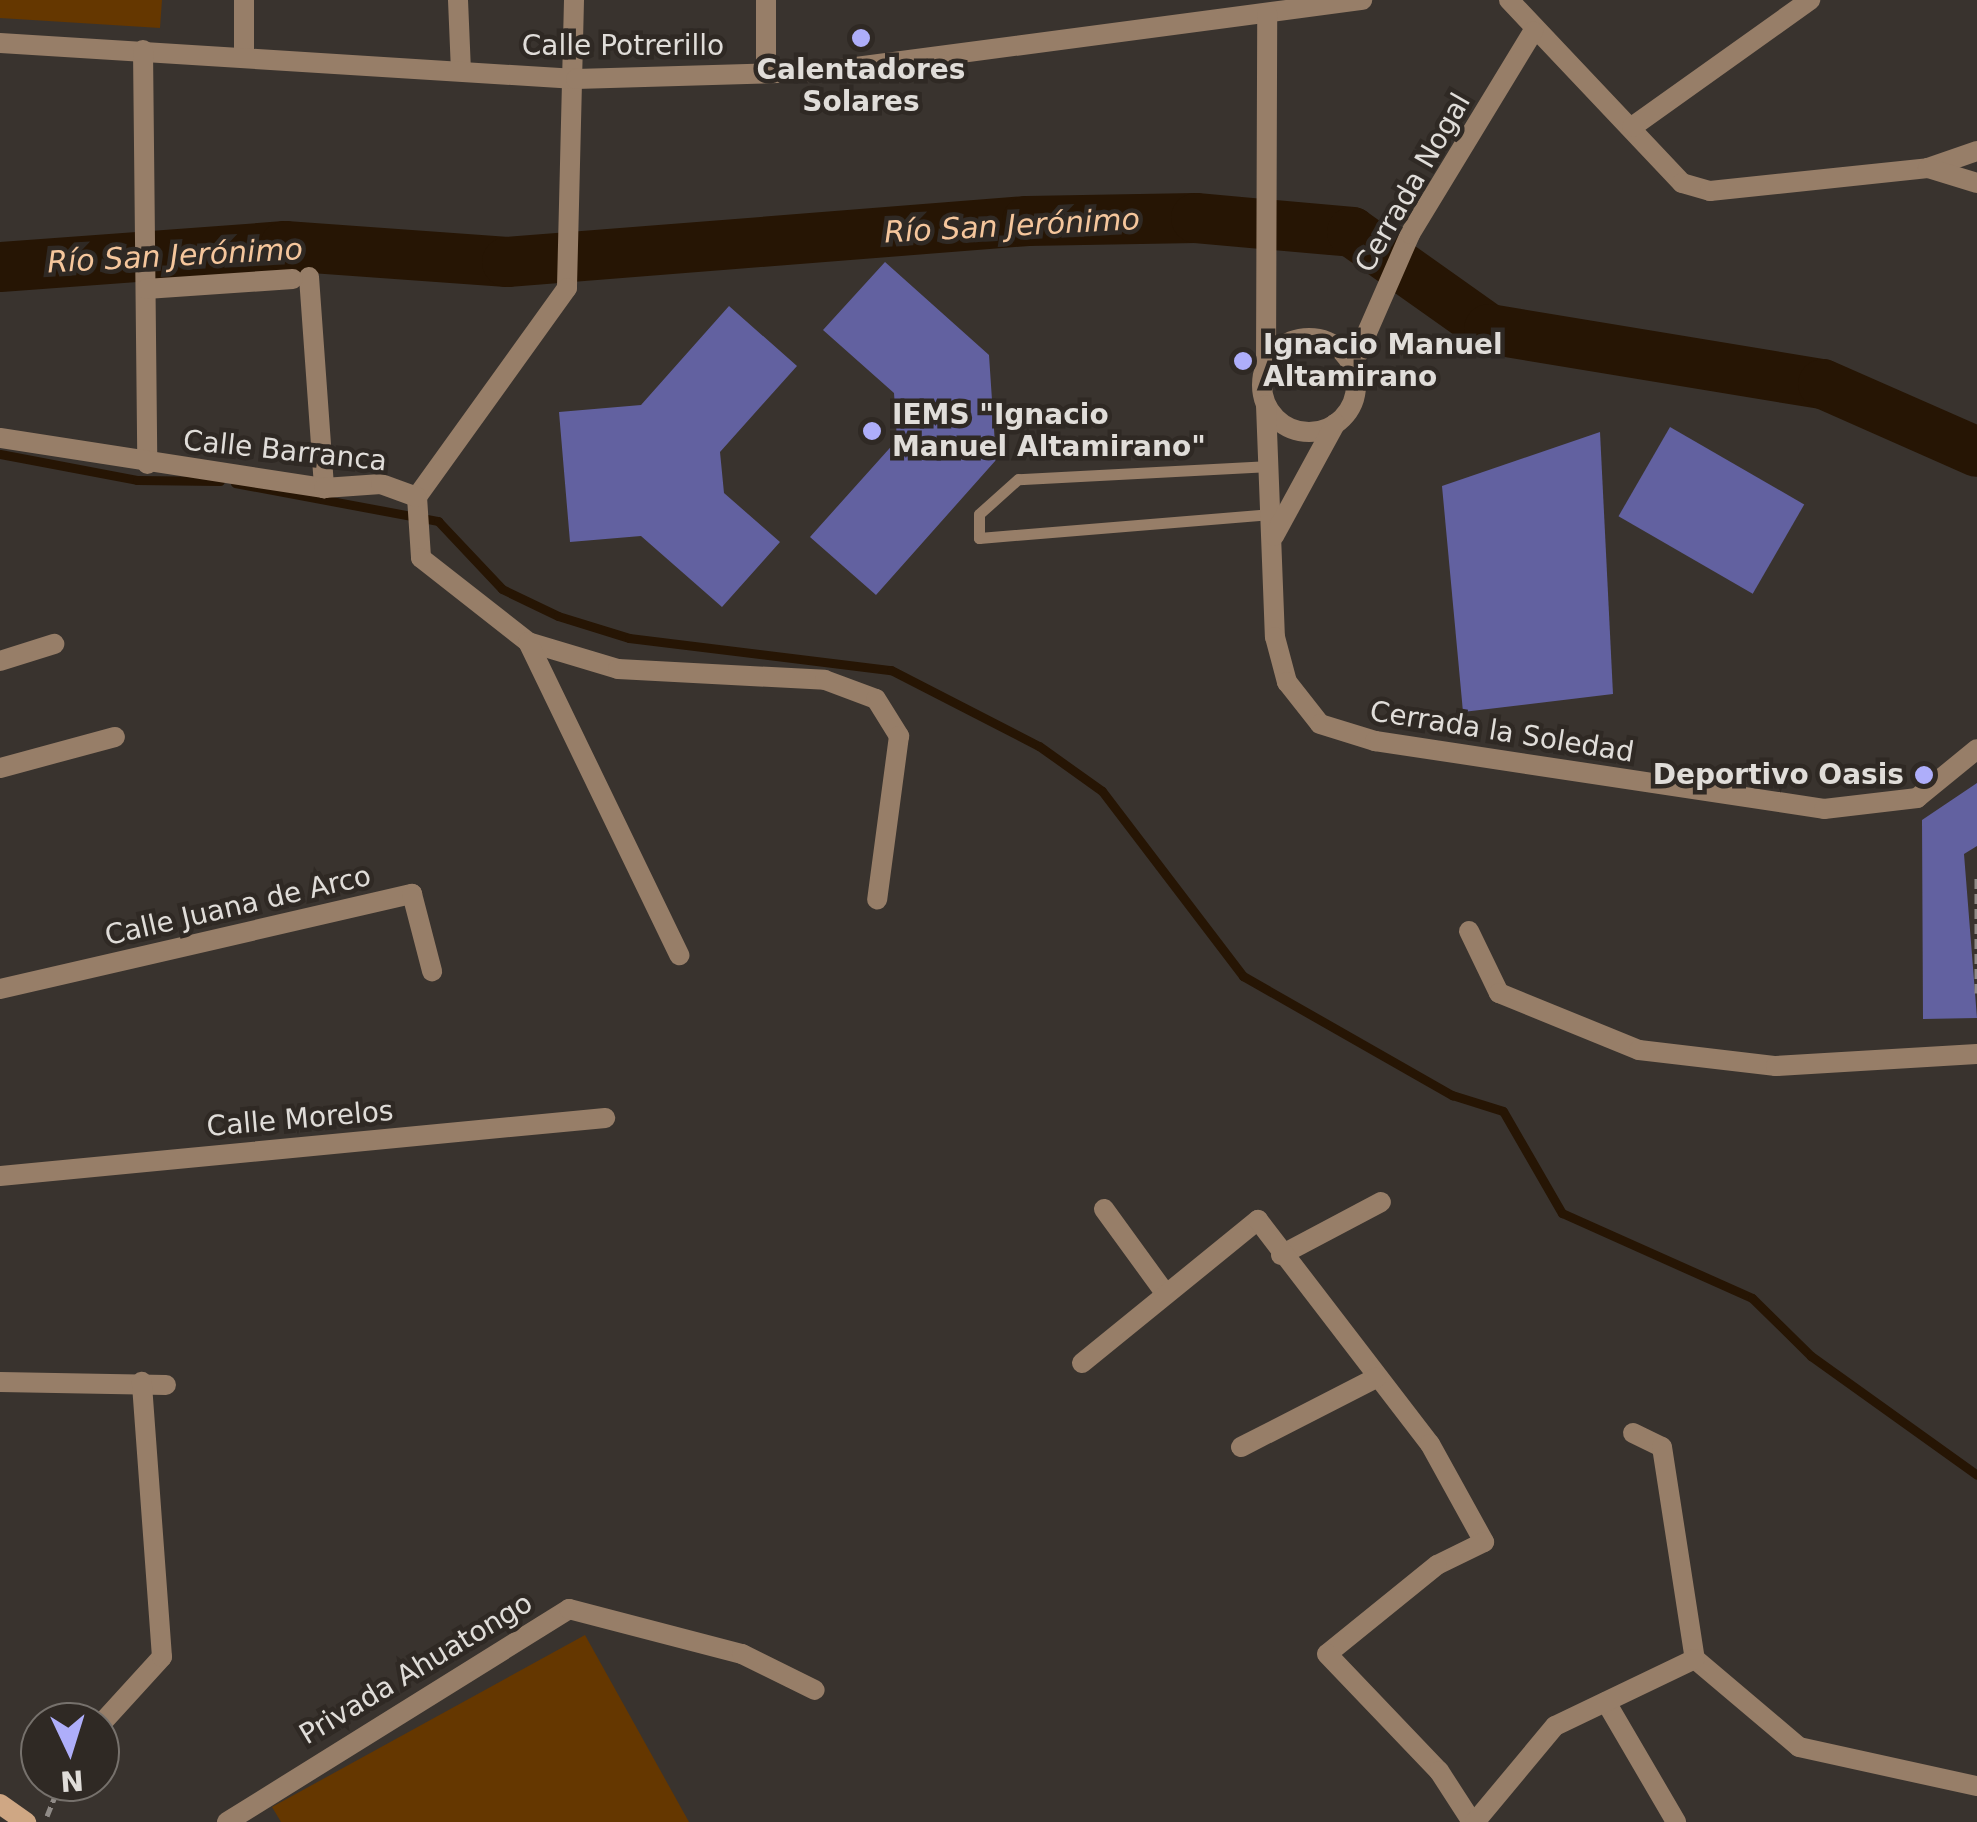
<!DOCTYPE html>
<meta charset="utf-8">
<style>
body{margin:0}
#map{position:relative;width:1977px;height:1822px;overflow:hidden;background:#39332e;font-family:"DejaVu Sans",sans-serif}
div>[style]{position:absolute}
.green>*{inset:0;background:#653700}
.stream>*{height:9px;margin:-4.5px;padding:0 4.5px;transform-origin:4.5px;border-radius:4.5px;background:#261504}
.river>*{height:50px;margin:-25px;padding:0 25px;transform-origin:25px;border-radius:25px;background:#261504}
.building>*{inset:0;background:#6261a0;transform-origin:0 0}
.path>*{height:5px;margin-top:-2.5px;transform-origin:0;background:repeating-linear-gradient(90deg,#908b87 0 10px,transparent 0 15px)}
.lane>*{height:11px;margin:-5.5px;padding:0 5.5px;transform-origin:5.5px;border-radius:5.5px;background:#977e68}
.street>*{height:20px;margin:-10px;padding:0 10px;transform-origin:10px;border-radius:10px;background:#977e68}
.street>.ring{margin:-10px;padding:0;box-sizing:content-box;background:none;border:20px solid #977e68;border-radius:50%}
.secondary>*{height:20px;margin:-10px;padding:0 10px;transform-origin:10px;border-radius:10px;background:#cfa784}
.dots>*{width:28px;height:28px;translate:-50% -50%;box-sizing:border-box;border:5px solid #2f2924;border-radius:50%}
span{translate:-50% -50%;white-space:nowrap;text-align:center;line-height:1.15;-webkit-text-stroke:9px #2f2924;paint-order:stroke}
.street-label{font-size:28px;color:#e0ddd9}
.poi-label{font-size:28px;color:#e0ddd9;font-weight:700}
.left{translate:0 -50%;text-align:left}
.right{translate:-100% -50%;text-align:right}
.water-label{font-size:30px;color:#f5c69c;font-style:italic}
.north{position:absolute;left:20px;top:1702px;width:100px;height:100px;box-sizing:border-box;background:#2f2924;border:2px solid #76716c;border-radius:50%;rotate:176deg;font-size:28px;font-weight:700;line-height:40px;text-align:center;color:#e0ddd9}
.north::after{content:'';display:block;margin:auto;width:35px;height:45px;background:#aeaefa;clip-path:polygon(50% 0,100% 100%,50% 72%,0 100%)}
</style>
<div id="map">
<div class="green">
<i style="clip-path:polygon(0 0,162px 0,160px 28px,0 18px)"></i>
<i style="clip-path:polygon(585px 1635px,689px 1822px,281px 1822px,272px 1807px)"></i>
</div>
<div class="stream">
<i style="left:0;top:454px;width:139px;rotate:10.7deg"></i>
<i style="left:137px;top:480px;width:83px;rotate:0.7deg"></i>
<i style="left:235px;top:483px;width:207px;rotate:10.6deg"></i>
<i style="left:438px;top:521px;width:93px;rotate:46.7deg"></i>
<i style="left:502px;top:589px;width:62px;rotate:25.7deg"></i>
<i style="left:558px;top:616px;width:74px;rotate:17.2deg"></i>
<i style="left:629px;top:638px;width:264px;rotate:7deg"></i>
<i style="left:891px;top:670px;width:166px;rotate:27.2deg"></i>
<i style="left:1039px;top:746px;width:77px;rotate:35.5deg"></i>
<i style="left:1102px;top:791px;width:233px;rotate:52.7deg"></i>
<i style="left:1243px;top:976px;width:241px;rotate:29.7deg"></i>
<i style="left:1452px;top:1095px;width:53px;rotate:17.4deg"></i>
<i style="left:1503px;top:1111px;width:118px;rotate:60deg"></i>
<i style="left:1562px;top:1213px;width:208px;rotate:24.1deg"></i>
<i style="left:1752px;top:1298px;width:83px;rotate:44.5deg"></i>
<i style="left:1811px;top:1356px;width:204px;rotate:35.6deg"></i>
</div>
<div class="river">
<i style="left:0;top:267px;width:286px;rotate:-4.2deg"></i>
<i style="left:285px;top:246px;width:223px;rotate:4.1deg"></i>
<i style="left:507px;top:262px;width:522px;rotate:-4.51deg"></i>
<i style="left:1027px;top:221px;width:169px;rotate:-1deg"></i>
<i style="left:1196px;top:218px;width:157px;rotate:5.1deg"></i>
<i style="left:1352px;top:232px;width:168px;rotate:35.3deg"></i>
<i style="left:1489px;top:329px;width:338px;rotate:9.4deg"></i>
<i style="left:1823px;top:384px;width:168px;rotate:23.8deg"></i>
</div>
<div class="building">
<i style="clip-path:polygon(885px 262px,989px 355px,996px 460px,876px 595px,810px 537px,897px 440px,894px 393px,823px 330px)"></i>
<i style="clip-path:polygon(729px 306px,797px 366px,720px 452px,724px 493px,780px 542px,722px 607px,641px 536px,570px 542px,559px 412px,641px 405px)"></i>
<i style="left:1670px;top:427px;width:155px;height:103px;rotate:30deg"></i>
<i style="clip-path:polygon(1600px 432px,1613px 694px,1463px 712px,1442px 486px)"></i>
<i style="clip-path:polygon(1977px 783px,1977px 846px,1964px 854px,1977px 1018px,1923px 1019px,1922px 820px)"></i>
</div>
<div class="path">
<i style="left:1977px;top:993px;width:116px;rotate:-90deg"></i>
<i style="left:47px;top:1816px;width:37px;rotate:-68deg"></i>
</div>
<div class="lane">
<i style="left:1270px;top:466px;width:252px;rotate:177deg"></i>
<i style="left:1018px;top:479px;width:52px;rotate:138.1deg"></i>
<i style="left:979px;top:514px;width:24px;rotate:90deg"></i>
<i style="left:979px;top:538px;width:294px;rotate:-4.7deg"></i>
</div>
<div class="street">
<i style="left:244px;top:0;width:57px;rotate:90deg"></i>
<i style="left:458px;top:0;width:71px;rotate:87.6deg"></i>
<i style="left:574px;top:0;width:288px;rotate:91.4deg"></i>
<i style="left:567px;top:288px;width:257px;rotate:125.7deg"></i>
<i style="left:417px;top:497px;width:61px;rotate:86.2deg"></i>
<i style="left:421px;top:558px;width:136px;rotate:38.1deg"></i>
<i style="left:528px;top:642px;width:94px;rotate:16.7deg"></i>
<i style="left:618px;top:669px;width:207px;rotate:3deg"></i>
<i style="left:825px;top:680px;width:54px;rotate:20.4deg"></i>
<i style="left:876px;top:699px;width:44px;rotate:58.1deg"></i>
<i style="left:899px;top:736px;width:165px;rotate:97.6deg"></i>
<i style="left:766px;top:0;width:72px;rotate:90deg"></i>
<i style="left:1509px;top:0;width:252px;rotate:46.6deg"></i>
<i style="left:1682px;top:183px;width:29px;rotate:16deg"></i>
<i style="left:1710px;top:191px;width:219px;rotate:-6deg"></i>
<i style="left:1928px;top:168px;width:52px;rotate:-19.1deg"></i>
<i style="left:0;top:43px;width:577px;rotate:3.58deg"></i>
<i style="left:576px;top:79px;width:242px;rotate:-1.7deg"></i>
<i style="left:818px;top:72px;width:549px;rotate:-7.54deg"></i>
<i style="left:143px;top:50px;width:414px;rotate:89.4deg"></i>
<i style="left:1632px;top:127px;width:219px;rotate:-35.5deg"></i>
<i style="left:1928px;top:168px;width:51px;rotate:17deg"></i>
<i style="left:309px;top:277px;width:212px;rotate:85.9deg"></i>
<i style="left:146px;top:289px;width:147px;rotate:-3.9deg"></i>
<i class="ring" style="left:1262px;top:338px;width:74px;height:74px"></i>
<i style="left:1266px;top:365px;width:352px;rotate:-89.8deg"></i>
<i style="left:1352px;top:367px;width:145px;rotate:-66.4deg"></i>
<i style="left:1410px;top:234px;width:237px;rotate:-58.7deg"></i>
<i style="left:1266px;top:405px;width:232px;rotate:87.8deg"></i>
<i style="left:1275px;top:637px;width:47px;rotate:75.1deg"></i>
<i style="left:1287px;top:682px;width:53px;rotate:51.8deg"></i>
<i style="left:1320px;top:724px;width:58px;rotate:17.2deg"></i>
<i style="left:1375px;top:741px;width:454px;rotate:8.6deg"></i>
<i style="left:1824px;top:809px;width:94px;rotate:-6.7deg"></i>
<i style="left:1917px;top:798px;width:77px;rotate:-39.2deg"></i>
<i style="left:0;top:438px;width:328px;rotate:8.8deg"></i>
<i style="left:324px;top:488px;width:57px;rotate:-4deg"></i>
<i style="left:381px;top:484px;width:38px;rotate:20deg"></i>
<i style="left:1274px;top:536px;width:128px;rotate:-61.4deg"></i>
<i style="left:528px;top:642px;width:348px;rotate:64.2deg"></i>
<i style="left:0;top:661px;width:57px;rotate:-17.5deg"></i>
<i style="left:0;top:768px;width:119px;rotate:-15.1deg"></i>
<i style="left:1469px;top:931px;width:69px;rotate:64.2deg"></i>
<i style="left:1499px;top:993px;width:151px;rotate:22.2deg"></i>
<i style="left:1639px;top:1050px;width:138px;rotate:6.7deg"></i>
<i style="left:1776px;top:1066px;width:201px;rotate:-3.4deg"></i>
<i style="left:0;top:989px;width:423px;rotate:-13deg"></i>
<i style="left:412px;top:894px;width:80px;rotate:75.4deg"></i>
<i style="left:0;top:1176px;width:608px;rotate:-5.48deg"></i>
<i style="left:1104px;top:1209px;width:104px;rotate:54deg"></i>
<i style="left:1281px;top:1255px;width:113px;rotate:-27.9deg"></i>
<i style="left:1082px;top:1363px;width:227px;rotate:-39.1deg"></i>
<i style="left:1258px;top:1220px;width:282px;rotate:52.5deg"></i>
<i style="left:1430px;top:1444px;width:112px;rotate:61.1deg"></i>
<i style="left:1484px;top:1542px;width:52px;rotate:153.9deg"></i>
<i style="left:1437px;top:1565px;width:141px;rotate:141deg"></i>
<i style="left:1327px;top:1654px;width:162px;rotate:46.3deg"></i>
<i style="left:1439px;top:1771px;width:61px;rotate:57.1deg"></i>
<i style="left:0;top:1382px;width:166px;rotate:1deg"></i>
<i style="left:1633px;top:1433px;width:32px;rotate:26deg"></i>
<i style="left:1662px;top:1447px;width:215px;rotate:81.2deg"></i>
<i style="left:1241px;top:1447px;width:152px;rotate:-27.1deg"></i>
<i style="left:1695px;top:1659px;width:136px;rotate:40.2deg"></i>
<i style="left:1799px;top:1747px;width:182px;rotate:12.4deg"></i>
<i style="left:1606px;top:1702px;width:139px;rotate:59.7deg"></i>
<i style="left:100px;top:1725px;width:92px;rotate:-47.6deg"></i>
<i style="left:162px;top:1657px;width:276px;rotate:-94.2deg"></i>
<i style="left:227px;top:1822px;width:403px;rotate:-31.9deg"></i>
<i style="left:569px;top:1609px;width:179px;rotate:14.6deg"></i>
<i style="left:742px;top:1654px;width:81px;rotate:26.3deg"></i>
<i style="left:1475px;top:1822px;width:125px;rotate:-50.2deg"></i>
<i style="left:1555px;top:1726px;width:155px;rotate:-25.6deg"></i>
</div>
<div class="secondary">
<i style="left:0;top:1804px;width:32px;rotate:35deg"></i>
</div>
<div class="dots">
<i style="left:861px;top:38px;background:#aeaefa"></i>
<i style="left:1243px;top:361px;background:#aeaefa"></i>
<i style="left:872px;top:431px;background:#aeaefa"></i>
<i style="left:1924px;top:775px;background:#aeaefa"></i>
</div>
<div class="street-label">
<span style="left:623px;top:46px">Calle Potrerillo</span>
<span style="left:1413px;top:183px;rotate:-60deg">Cerrada Nogal</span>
<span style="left:285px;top:451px;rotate:6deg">Calle Barranca</span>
<span style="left:1502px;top:732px;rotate:9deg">Cerrada la Soledad</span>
<span style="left:238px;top:906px;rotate:-13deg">Calle Juana de Arco</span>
<span style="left:300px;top:1119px;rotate:-5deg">Calle Morelos</span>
<span style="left:416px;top:1669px;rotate:-31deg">Privada Ahuatongo</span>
</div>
<div class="poi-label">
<span style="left:861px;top:86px">Calentadores<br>Solares</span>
<span class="left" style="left:1263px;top:361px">Ignacio Manuel<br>Altamirano</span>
<span class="left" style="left:892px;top:431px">IEMS "Ignacio<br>Manuel Altamirano"</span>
<span class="right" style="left:1904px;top:775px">Deportivo Oasis</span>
</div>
<div class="water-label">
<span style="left:1012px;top:226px;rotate:-3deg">Río San Jerónimo</span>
<span style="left:175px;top:256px;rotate:-3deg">Río San Jerónimo</span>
</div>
<div class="north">N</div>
</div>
